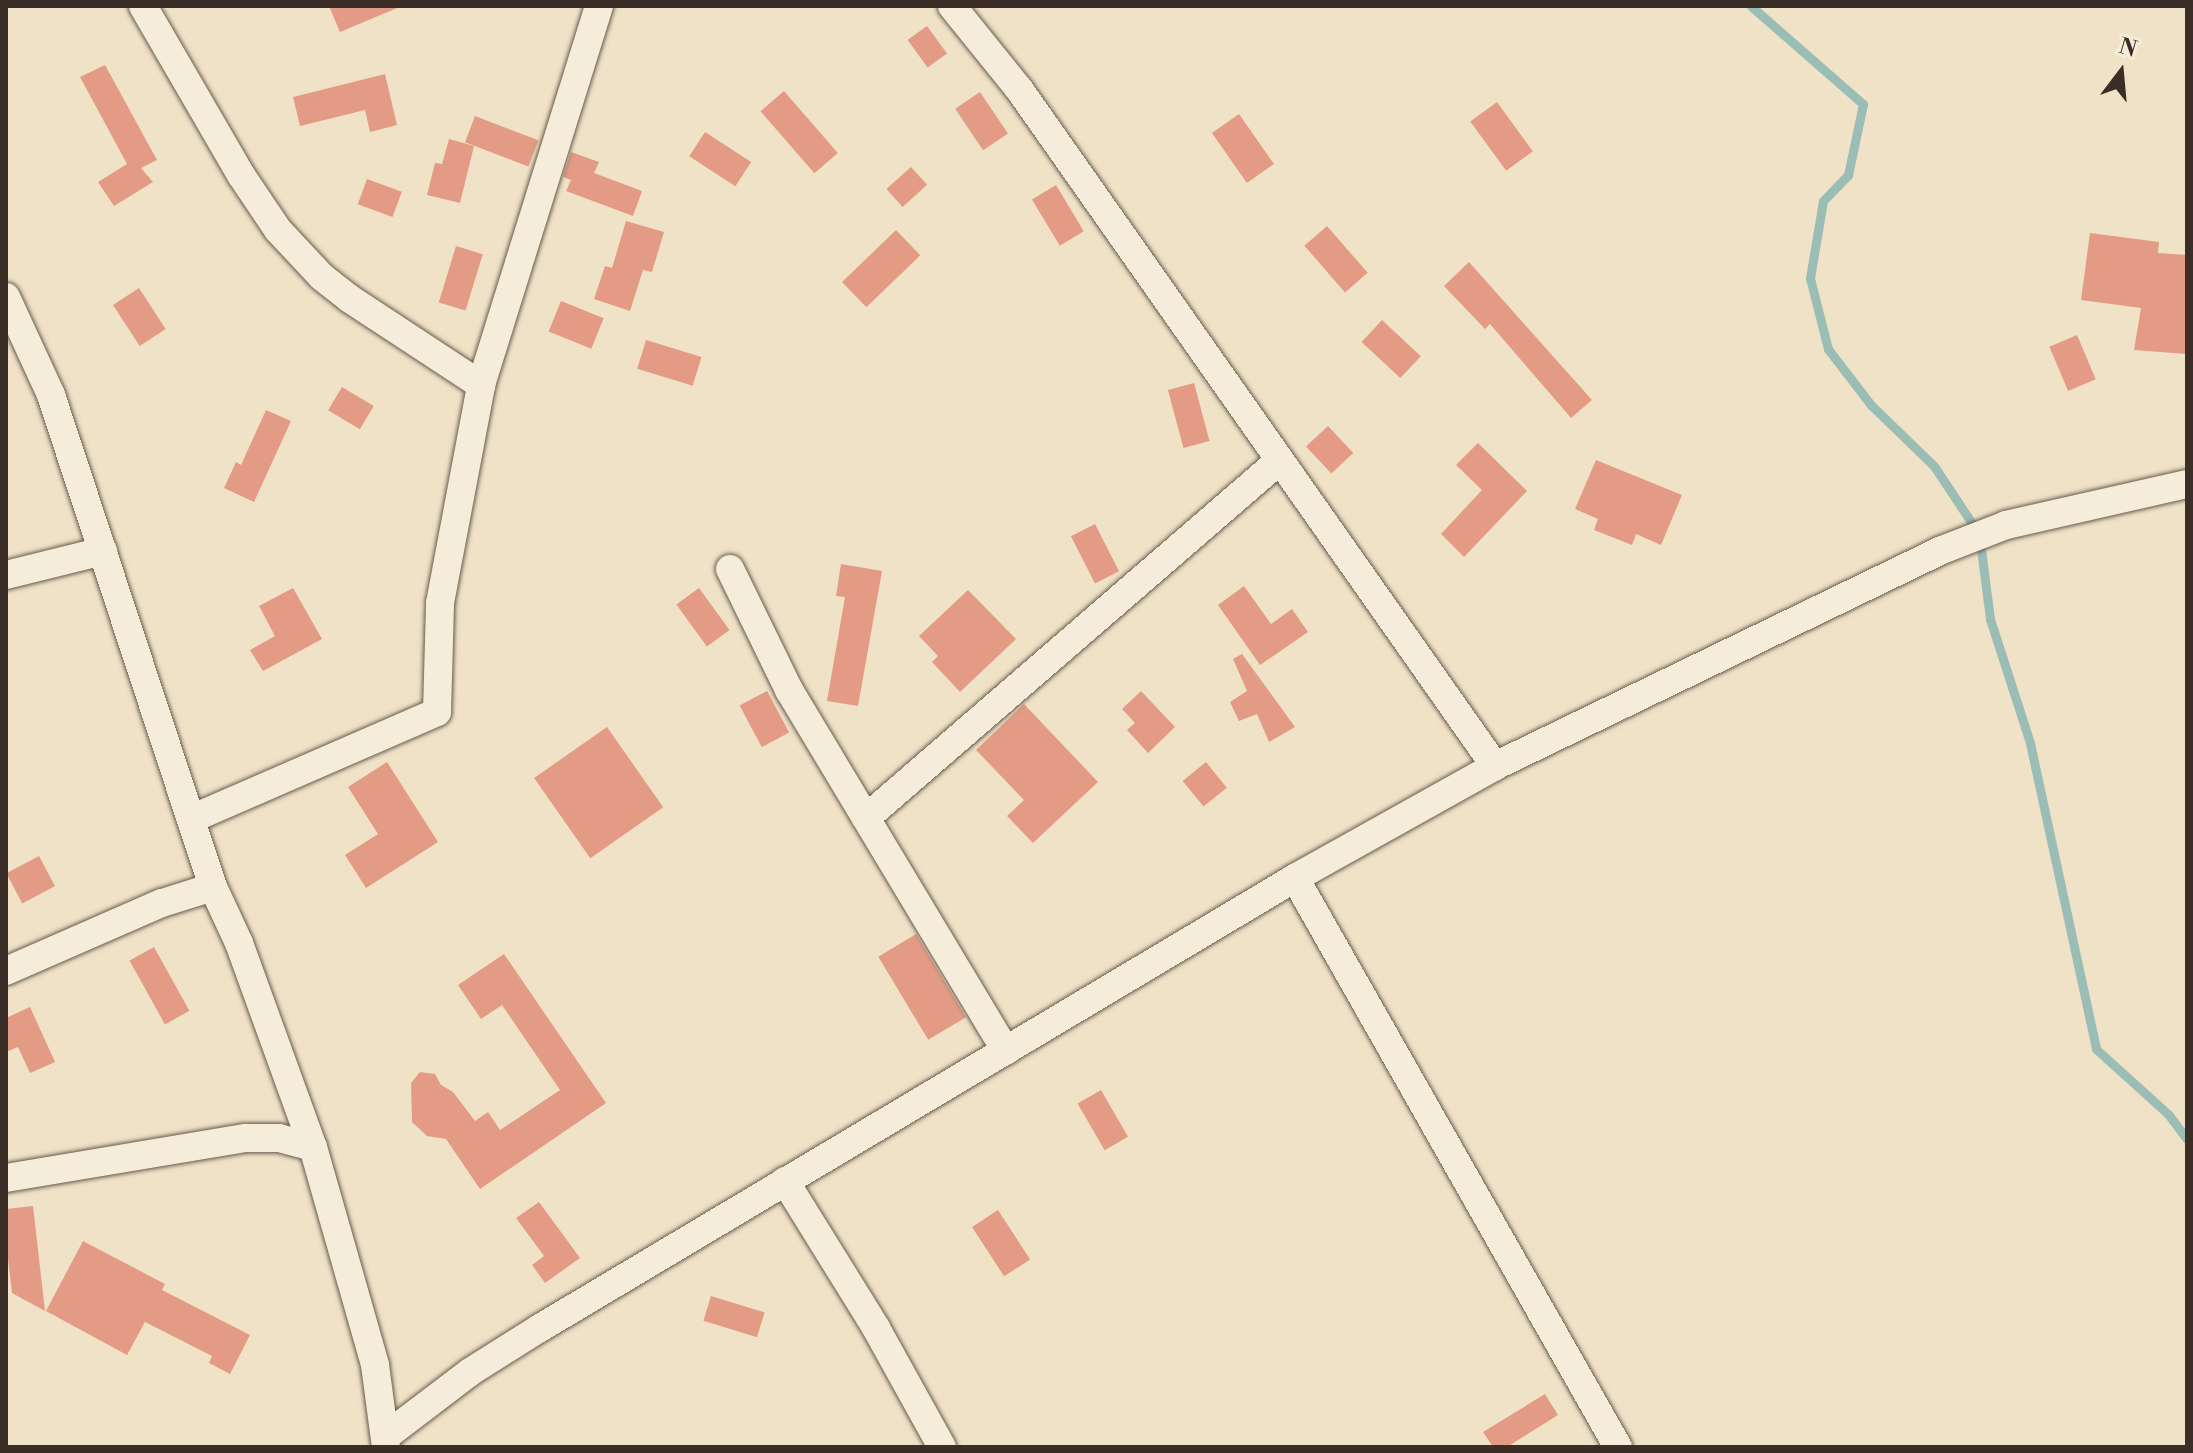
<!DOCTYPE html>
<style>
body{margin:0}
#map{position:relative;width:2193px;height:1453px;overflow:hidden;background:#f0e2c6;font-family:"Libre Bodoni",serif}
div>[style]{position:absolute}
.stream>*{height:9px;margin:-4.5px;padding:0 4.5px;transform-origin:4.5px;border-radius:4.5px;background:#9abdb6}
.building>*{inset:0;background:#e39b85;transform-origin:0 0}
.roads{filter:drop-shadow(0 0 2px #685b4f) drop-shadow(0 0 2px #685b4f)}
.minor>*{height:28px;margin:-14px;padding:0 14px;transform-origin:14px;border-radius:14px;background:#f5ecda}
span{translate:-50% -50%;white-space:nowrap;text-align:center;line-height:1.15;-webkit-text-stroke:6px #f5ecda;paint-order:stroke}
.frame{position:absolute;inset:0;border:8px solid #3b2e27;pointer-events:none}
.north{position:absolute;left:2081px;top:32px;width:80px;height:80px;-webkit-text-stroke:6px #f5ecda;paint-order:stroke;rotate:16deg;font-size:22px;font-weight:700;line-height:32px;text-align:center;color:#3b2e27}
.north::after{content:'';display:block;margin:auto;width:28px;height:36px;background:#3b2e27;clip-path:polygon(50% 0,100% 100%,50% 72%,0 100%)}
</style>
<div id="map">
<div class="stream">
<i style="left:1751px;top:6px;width:149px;rotate:41.2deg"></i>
<i style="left:1863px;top:104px;width:73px;rotate:101.9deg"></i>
<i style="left:1848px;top:175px;width:36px;rotate:134deg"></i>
<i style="left:1823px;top:201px;width:78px;rotate:99.6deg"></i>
<i style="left:1810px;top:278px;width:73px;rotate:75.8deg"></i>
<i style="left:1828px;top:349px;width:71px;rotate:52.5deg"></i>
<i style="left:1871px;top:405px;width:88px;rotate:44.1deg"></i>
<i style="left:1934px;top:466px;width:82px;rotate:56.5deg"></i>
<i style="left:1979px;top:534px;width:86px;rotate:82.6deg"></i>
<i style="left:1990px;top:619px;width:130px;rotate:72.1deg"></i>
<i style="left:2030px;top:743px;width:313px;rotate:77.8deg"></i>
<i style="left:2096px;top:1049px;width:97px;rotate:42.1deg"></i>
<i style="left:2168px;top:1114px;width:31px;rotate:53deg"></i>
</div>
<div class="building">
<i style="clip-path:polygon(329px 6px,402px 6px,340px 32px)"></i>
<i style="left:927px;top:26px;width:34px;height:24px;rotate:54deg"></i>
<i style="clip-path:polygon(105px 65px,157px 160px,141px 168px,153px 182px,114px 206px,98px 182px,127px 164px,80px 77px)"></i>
<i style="clip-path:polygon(385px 74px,397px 125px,370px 132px,365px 110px,300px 126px,293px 97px)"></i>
<i style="left:784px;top:91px;width:82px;height:31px;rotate:49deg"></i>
<i style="left:980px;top:92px;width:50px;height:30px;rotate:56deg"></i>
<i style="left:1497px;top:102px;width:61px;height:33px;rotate:54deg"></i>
<i style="left:1239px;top:114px;width:61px;height:33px;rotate:55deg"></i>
<i style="left:475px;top:116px;width:68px;height:28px;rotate:21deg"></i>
<i style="left:705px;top:132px;width:55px;height:29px;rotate:33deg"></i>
<i style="clip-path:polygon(449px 139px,474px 146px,460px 203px,427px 195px,435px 163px,442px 164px)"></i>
<i style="clip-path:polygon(571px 152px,599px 162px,594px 173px,642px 191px,633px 216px,566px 191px,571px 180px,563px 177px)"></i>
<i style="left:911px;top:167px;width:24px;height:33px;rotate:48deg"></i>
<i style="left:367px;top:179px;width:37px;height:27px;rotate:20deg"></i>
<i style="left:1056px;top:185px;width:54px;height:28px;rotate:59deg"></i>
<i style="clip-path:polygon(626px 221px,664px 232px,652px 272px,643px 270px,630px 311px,594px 299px,605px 266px,612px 268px)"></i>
<i style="left:1327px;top:226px;width:62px;height:30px;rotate:49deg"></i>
<i style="left:896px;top:230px;width:35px;height:75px;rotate:46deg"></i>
<i style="clip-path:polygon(2090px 233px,2159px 242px,2158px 253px,2187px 255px,2187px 354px,2134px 350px,2141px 308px,2081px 300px)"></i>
<i style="left:456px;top:246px;width:28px;height:59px;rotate:17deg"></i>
<i style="clip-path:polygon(1469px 262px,1592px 400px,1571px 418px,1490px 324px,1485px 329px,1444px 286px)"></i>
<i style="left:139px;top:288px;width:49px;height:31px;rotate:57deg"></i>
<i style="left:561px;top:301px;width:46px;height:33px;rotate:22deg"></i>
<i style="left:1382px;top:320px;width:53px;height:30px;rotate:43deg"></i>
<i style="left:2077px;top:335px;width:48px;height:30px;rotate:67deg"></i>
<i style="left:646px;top:340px;width:58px;height:30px;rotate:17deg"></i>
<i style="left:1194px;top:383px;width:60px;height:27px;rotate:75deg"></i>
<i style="left:342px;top:387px;width:37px;height:27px;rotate:31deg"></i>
<i style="clip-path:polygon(266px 410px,291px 421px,254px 502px,224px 488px,236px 462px,241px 465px)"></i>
<i style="left:1328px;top:426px;width:37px;height:30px;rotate:47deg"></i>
<i style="clip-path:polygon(1478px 443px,1527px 491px,1464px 557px,1441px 534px,1482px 490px,1456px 465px)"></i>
<i style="clip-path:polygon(1596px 460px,1682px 495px,1661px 545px,1636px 534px,1632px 545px,1594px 530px,1598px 519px,1575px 509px)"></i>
<i style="left:1095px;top:524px;width:53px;height:27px;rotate:63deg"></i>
<i style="clip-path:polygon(841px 564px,882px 571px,858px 706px,827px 701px,845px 597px,836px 596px)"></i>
<i style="clip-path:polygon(1244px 586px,1271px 624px,1292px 609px,1308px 632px,1260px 665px,1218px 605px)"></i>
<i style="clip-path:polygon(293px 588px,322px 639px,263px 671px,250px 650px,275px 636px,259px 606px)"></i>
<i style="left:699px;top:588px;width:52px;height:28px;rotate:54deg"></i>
<i style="clip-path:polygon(968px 590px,1016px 639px,960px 692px,932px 662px,938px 656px,919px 636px)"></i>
<i style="clip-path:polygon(1242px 654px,1295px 727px,1269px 742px,1257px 714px,1239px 721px,1230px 702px,1247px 691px,1233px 659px)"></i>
<i style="left:767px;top:691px;width:47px;height:31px;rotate:62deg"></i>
<i style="clip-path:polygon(1141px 691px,1175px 727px,1148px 753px,1127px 730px,1135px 723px,1122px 709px)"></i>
<i style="clip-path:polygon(1024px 704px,1098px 782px,1033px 843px,1007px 816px,1024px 800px,976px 750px)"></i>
<i style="left:607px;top:727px;width:98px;height:89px;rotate:55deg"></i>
<i style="clip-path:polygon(387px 762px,438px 842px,366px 888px,345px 855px,378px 834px,348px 787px)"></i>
<i style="left:1206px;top:762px;width:33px;height:30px;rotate:51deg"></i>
<i style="left:39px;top:856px;width:34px;height:37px;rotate:62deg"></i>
<i style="left:916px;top:934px;width:97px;height:44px;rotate:59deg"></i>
<i style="left:154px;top:947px;width:73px;height:28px;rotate:61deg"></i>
<i style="clip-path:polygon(504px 954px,606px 1103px,480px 1189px,446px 1139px,427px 1136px,412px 1122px,411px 1083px,420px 1072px,435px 1074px,441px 1085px,453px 1092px,475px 1121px,488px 1112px,500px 1130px,560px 1090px,502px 1005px,481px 1019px,458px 985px)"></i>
<i style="clip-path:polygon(30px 1007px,55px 1062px,30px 1073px,18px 1047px,6px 1052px,6px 1018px)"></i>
<i style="left:1101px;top:1090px;width:54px;height:27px;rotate:60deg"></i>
<i style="clip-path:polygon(539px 1202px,580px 1258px,545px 1283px,532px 1265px,544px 1256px,516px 1218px)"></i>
<i style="clip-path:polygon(33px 1206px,45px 1311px,12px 1293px,6px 1242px,6px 1209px)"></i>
<i style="left:998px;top:1210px;width:59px;height:31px;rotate:57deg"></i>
<i style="clip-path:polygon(83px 1241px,165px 1284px,162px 1290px,250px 1335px,230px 1374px,209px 1363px,212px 1356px,145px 1322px,127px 1355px,46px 1311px)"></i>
<i style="left:711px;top:1296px;width:56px;height:26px;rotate:17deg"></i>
<i style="clip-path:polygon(1545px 1394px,1558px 1415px,1507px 1447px,1493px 1447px,1483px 1432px)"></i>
</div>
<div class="roads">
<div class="minor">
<i style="left:143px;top:6px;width:195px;rotate:59.9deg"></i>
<i style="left:241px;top:175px;width:66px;rotate:56.1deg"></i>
<i style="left:278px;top:230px;width:64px;rotate:46.9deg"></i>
<i style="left:322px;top:277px;width:36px;rotate:38deg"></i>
<i style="left:350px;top:299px;width:157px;rotate:33.3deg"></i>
<i style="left:952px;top:6px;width:107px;rotate:51.1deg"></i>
<i style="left:1019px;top:89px;width:828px;rotate:54.89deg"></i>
<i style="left:6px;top:297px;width:108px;rotate:65.3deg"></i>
<i style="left:51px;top:395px;width:518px;rotate:71.77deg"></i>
<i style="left:213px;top:887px;width:62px;rotate:65.1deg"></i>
<i style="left:239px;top:943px;width:217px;rotate:70.1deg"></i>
<i style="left:313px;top:1147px;width:227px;rotate:74.1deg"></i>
<i style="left:375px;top:1365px;width:83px;rotate:82.4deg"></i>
<i style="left:730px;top:569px;width:135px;rotate:64deg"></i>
<i style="left:789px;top:690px;width:421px;rotate:59deg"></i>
<i style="left:6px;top:575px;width:100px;rotate:-13.9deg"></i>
<i style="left:866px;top:818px;width:547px;rotate:-40.85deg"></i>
<i style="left:191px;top:819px;width:268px;rotate:-23.5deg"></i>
<i style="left:437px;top:712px;width:109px;rotate:-88.4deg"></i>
<i style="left:440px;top:603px;width:222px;rotate:-79.3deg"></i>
<i style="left:481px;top:385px;width:397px;rotate:-72.7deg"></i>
<i style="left:1295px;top:878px;width:654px;rotate:60.42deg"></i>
<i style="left:6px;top:971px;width:170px;rotate:-23.6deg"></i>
<i style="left:162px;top:903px;width:53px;rotate:-17.4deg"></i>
<i style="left:6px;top:1178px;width:243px;rotate:-9.5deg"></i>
<i style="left:246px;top:1138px;width:33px"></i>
<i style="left:279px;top:1138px;width:35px;rotate:15deg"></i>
<i style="left:785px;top:1181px;width:173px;rotate:58.2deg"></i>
<i style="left:876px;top:1328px;width:136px;rotate:61deg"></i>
<i style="left:386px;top:1436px;width:106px;rotate:-37.3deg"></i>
<i style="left:470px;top:1372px;width:83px;rotate:-32.2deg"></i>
<i style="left:540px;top:1328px;width:879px;rotate:-30.8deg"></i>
<i style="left:1295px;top:878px;width:229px;rotate:-29.2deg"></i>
<i style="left:1495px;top:766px;width:496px;rotate:-25.8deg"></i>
<i style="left:1942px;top:550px;width:69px;rotate:-21.3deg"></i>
<i style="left:2006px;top:525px;width:186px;rotate:-12.8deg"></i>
</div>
</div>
<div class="frame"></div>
<div class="north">N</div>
</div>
